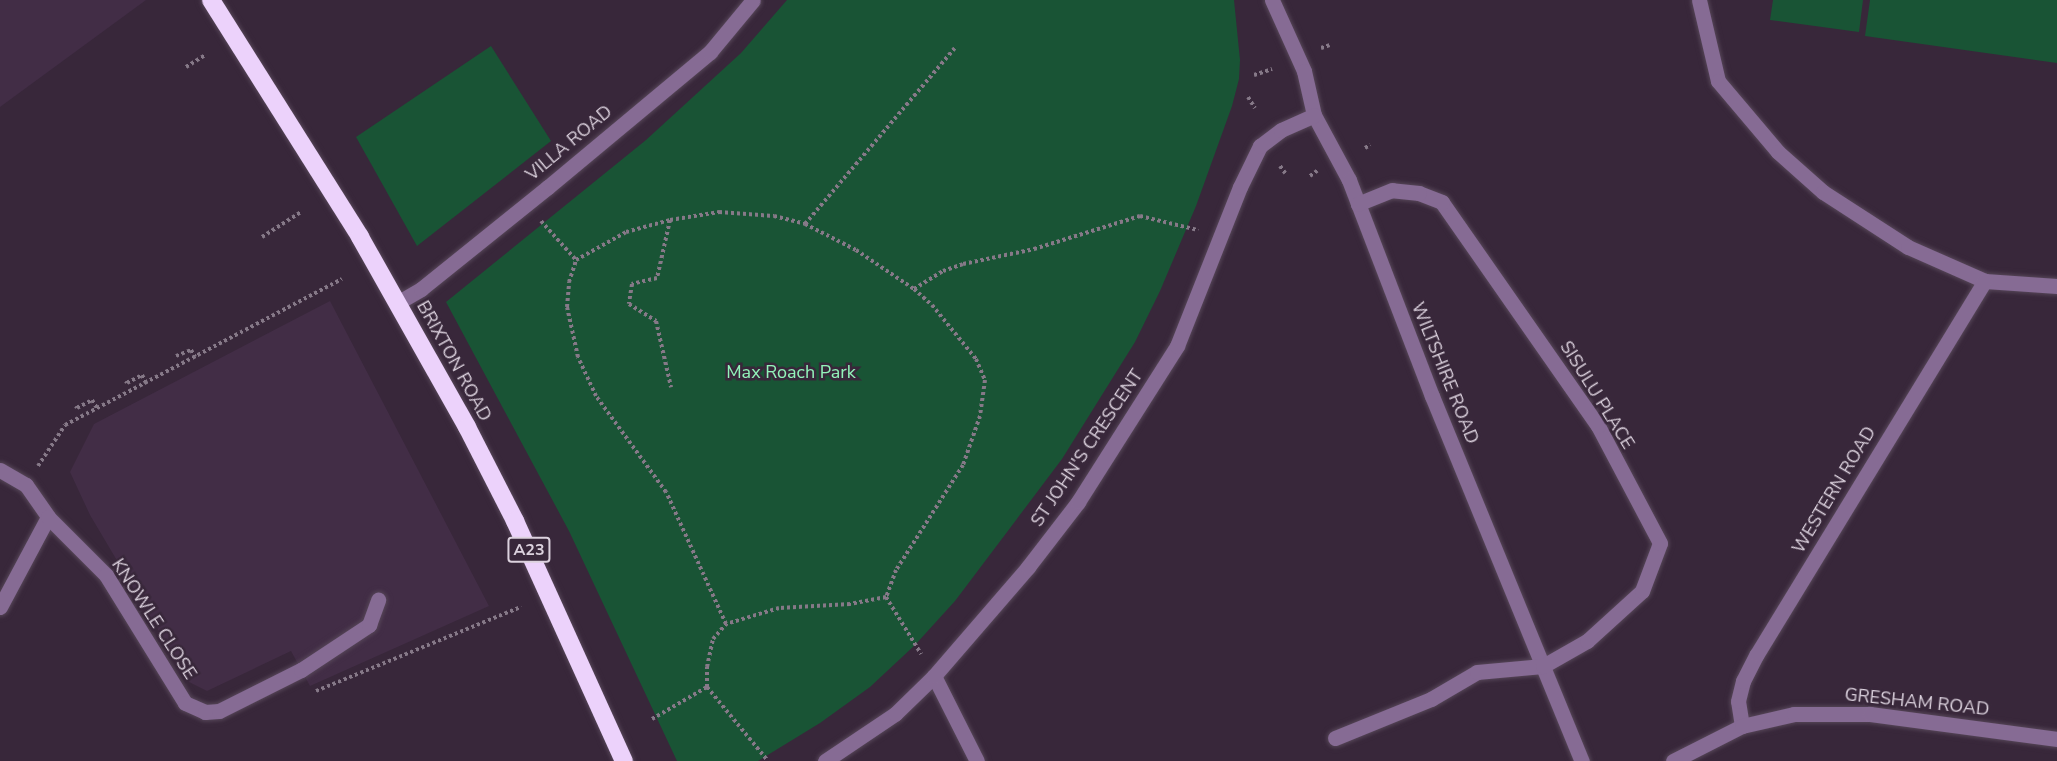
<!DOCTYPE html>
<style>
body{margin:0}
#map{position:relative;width:2057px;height:761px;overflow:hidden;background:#38273a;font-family:"Nunito Sans",sans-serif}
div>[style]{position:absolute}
.built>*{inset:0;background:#422d46}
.green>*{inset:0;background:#195435}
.path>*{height:4px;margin-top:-2px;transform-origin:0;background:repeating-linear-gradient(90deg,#867988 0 3px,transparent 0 6px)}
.roads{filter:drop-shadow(0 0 2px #564658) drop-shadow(0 0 2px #564658)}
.minor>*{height:15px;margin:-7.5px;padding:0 7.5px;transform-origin:7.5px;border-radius:7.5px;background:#866b94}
.highway>*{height:18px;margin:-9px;padding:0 9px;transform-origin:9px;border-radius:9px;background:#ecd2fb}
span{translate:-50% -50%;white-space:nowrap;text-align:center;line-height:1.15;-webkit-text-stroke:5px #38273a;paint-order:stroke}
.shield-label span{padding:2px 4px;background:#38273a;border:2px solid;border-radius:4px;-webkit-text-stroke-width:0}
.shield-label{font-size:16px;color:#dcd2de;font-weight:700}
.street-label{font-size:18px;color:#dcd2de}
.park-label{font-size:18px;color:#92f4ba}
</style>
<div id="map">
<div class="built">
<i style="clip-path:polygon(0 0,146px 0,0 107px)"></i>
<i style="clip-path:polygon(330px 301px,489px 606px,310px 686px,291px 651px,207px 691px,189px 682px,90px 515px,70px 472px,94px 424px)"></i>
</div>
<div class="green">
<i style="clip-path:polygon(787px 0,1234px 0,1240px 60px,1239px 79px,1232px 106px,1196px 206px,1160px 291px,1135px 342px,1062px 459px,955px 601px,915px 645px,870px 687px,820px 723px,758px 761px,677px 761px,569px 531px,446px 302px,646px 140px,741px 53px)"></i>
<i style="clip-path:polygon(1773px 0,1863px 0,1859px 32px,1770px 20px)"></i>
<i style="clip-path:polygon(1870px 0,2057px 0,2057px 63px,1865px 36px)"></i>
<i style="clip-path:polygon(491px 46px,551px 141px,417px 246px,356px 137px)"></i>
</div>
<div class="path">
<i style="left:1321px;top:48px;width:9px;rotate:-18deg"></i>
<i style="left:186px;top:67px;width:22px;rotate:-32deg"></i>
<i style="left:1254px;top:75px;width:19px;rotate:-18deg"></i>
<i style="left:1248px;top:97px;width:13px;rotate:58deg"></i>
<i style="left:1365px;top:148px;width:6px;rotate:-31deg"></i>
<i style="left:1280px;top:166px;width:9px;rotate:54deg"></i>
<i style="left:1310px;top:176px;width:9px;rotate:-36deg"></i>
<i style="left:670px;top:220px;width:59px;rotate:102.6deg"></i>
<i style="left:657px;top:278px;width:26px;rotate:167deg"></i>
<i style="left:632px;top:284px;width:20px;rotate:99deg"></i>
<i style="left:629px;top:304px;width:32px;rotate:32deg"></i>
<i style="left:656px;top:321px;width:68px;rotate:77.2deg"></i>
<i style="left:541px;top:221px;width:52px;rotate:48.1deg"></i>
<i style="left:805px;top:224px;width:231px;rotate:-49.6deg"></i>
<i style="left:262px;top:237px;width:46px;rotate:-32.7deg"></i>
<i style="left:914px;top:289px;width:34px;rotate:-32deg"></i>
<i style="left:943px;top:271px;width:21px;rotate:-19deg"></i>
<i style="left:963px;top:264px;width:73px;rotate:-11.9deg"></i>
<i style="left:1034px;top:249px;width:111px;rotate:-17.3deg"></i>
<i style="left:1140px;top:216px;width:60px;rotate:13.6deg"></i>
<i style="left:176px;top:356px;width:16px;rotate:-22deg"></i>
<i style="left:191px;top:350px;width:8px;rotate:60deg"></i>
<i style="left:126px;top:381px;width:2px;rotate:63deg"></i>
<i style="left:127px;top:383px;width:17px;rotate:-28deg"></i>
<i style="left:142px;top:375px;width:9px;rotate:63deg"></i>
<i style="left:76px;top:406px;width:2px;rotate:63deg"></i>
<i style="left:77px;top:408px;width:17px;rotate:-28deg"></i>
<i style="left:92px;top:400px;width:9px;rotate:58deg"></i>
<i style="left:38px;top:466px;width:49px;rotate:-56.6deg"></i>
<i style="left:65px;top:425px;width:313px;rotate:-27.8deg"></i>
<i style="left:886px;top:597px;width:37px;rotate:169deg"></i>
<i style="left:850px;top:604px;width:71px;rotate:176.8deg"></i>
<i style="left:779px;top:608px;width:55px;rotate:163.2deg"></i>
<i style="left:726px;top:624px;width:145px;rotate:-114.4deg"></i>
<i style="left:666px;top:492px;width:119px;rotate:-126.1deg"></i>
<i style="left:596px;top:396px;width:43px;rotate:-114.8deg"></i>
<i style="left:578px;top:357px;width:51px;rotate:-102.4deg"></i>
<i style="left:567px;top:307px;width:25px;rotate:-85deg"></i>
<i style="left:569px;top:282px;width:23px;rotate:-72deg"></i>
<i style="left:576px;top:260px;width:57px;rotate:-29.2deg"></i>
<i style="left:626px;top:232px;width:46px;rotate:-15.3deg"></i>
<i style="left:670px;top:220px;width:50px;rotate:-9.3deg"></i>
<i style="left:719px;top:212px;width:55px;rotate:4.2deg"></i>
<i style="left:774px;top:216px;width:32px;rotate:14deg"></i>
<i style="left:805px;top:224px;width:57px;rotate:27deg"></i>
<i style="left:856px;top:250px;width:70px;rotate:33.9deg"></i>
<i style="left:914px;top:289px;width:24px;rotate:42deg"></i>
<i style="left:932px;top:305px;width:70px;rotate:50.8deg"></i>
<i style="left:976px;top:359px;width:23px;rotate:67deg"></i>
<i style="left:985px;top:380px;width:36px;rotate:98deg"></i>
<i style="left:980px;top:416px;width:52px;rotate:109.1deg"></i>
<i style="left:963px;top:465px;width:125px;rotate:122.5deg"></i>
<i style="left:896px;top:570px;width:29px;rotate:110deg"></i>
<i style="left:886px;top:597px;width:67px;rotate:58.4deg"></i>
<i style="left:707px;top:687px;width:96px;rotate:50.5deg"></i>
<i style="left:316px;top:691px;width:222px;rotate:-22.3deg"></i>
<i style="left:652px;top:719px;width:64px;rotate:-30.2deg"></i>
<i style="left:707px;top:687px;width:20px;rotate:-90deg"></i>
<i style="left:707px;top:667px;width:29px;rotate:-78deg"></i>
<i style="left:713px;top:639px;width:20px;rotate:-49deg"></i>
</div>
<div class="roads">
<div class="minor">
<i style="left:1272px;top:0;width:78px;rotate:65.7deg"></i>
<i style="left:1304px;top:71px;width:45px;rotate:77.2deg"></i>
<i style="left:1314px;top:115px;width:74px;rotate:61.7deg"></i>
<i style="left:1349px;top:180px;width:231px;rotate:69deg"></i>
<i style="left:1432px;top:396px;width:395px;rotate:67.7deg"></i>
<i style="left:1699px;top:0;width:83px;rotate:76.8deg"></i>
<i style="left:1718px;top:81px;width:93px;rotate:49.8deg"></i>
<i style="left:1778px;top:152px;width:60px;rotate:41.6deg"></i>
<i style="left:1823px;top:192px;width:101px;rotate:32.9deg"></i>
<i style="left:1908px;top:247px;width:84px;rotate:23.8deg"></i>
<i style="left:1985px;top:281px;width:72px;rotate:4deg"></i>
<i style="left:397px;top:303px;width:28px;rotate:-30deg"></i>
<i style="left:421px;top:289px;width:163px;rotate:-38.8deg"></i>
<i style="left:548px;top:187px;width:211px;rotate:-39.8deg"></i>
<i style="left:710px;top:52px;width:67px;rotate:-50.4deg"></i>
<i style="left:0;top:470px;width:30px;rotate:30deg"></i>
<i style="left:26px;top:485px;width:39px;rotate:55deg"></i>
<i style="left:48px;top:517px;width:102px;rotate:118.1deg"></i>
<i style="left:48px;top:517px;width:82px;rotate:45deg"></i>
<i style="left:106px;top:575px;width:150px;rotate:58.3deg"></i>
<i style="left:185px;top:703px;width:22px;rotate:24deg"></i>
<i style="left:205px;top:712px;width:14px;rotate:-4deg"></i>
<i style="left:219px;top:711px;width:92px;rotate:-26.6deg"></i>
<i style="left:301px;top:670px;width:82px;rotate:-33.5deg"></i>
<i style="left:369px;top:625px;width:27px;rotate:-70deg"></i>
<i style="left:934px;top:676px;width:95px;rotate:63.2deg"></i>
<i style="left:1742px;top:726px;width:25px;rotate:-99deg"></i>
<i style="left:1738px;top:701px;width:21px;rotate:-76deg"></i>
<i style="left:1743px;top:681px;width:30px;rotate:-63deg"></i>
<i style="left:1757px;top:654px;width:437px;rotate:-58.6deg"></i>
<i style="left:1335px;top:738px;width:104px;rotate:-22.1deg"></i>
<i style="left:1431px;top:699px;width:53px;rotate:-30.4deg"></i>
<i style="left:1477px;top:672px;width:66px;rotate:-5.2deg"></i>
<i style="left:1543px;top:666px;width:51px;rotate:-29.6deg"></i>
<i style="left:1587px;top:641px;width:74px;rotate:-42.3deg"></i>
<i style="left:1642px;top:591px;width:51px;rotate:-69.4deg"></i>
<i style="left:1660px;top:543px;width:132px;rotate:-117.9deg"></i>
<i style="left:1598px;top:426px;width:273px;rotate:-124.9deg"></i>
<i style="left:1442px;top:202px;width:25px;rotate:-159deg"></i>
<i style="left:1419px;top:193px;width:27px;rotate:-174deg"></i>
<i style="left:1392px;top:190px;width:37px;rotate:158deg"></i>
<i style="left:825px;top:761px;width:84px;rotate:-33.9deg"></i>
<i style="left:895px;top:714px;width:54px;rotate:-44.3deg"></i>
<i style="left:934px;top:676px;width:144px;rotate:-49.2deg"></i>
<i style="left:1028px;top:567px;width:82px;rotate:-52.4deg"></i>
<i style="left:1078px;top:502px;width:185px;rotate:-57.6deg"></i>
<i style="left:1177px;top:346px;width:171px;rotate:-68.4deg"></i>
<i style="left:1240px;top:187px;width:46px;rotate:-64deg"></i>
<i style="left:1260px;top:146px;width:26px;rotate:-37deg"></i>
<i style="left:1281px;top:130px;width:36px;rotate:-24deg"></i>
<i style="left:1673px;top:761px;width:77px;rotate:-26.9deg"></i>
<i style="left:1742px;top:726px;width:53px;rotate:-13deg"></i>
<i style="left:1794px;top:714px;width:76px"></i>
<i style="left:1870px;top:714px;width:189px;rotate:7.6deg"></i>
</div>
<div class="highway">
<i style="left:211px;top:0;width:280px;rotate:57.8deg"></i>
<i style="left:360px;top:237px;width:218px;rotate:60.6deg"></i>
<i style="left:467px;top:427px;width:106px;rotate:62.9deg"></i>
<i style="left:515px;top:521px;width:264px;rotate:65.6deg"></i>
</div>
</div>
<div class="shield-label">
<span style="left:529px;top:550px">A23</span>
</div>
<div class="street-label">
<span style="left:569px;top:143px;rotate:-40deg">VILLA ROAD</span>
<span style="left:454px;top:361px;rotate:61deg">BRIXTON ROAD</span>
<span style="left:1445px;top:373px;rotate:68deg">WILTSHIRE ROAD</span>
<span style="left:1597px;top:395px;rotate:58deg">SISULU PLACE</span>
<span style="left:1087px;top:448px;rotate:-56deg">ST JOHN'S CRESCENT</span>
<span style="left:1834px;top:490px;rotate:-59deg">WESTERN ROAD</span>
<span style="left:154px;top:619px;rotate:57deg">KNOWLE CLOSE</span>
<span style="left:1917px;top:702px;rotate:6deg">GRESHAM ROAD</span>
</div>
<div class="park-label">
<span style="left:791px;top:372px">Max Roach Park</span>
</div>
</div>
